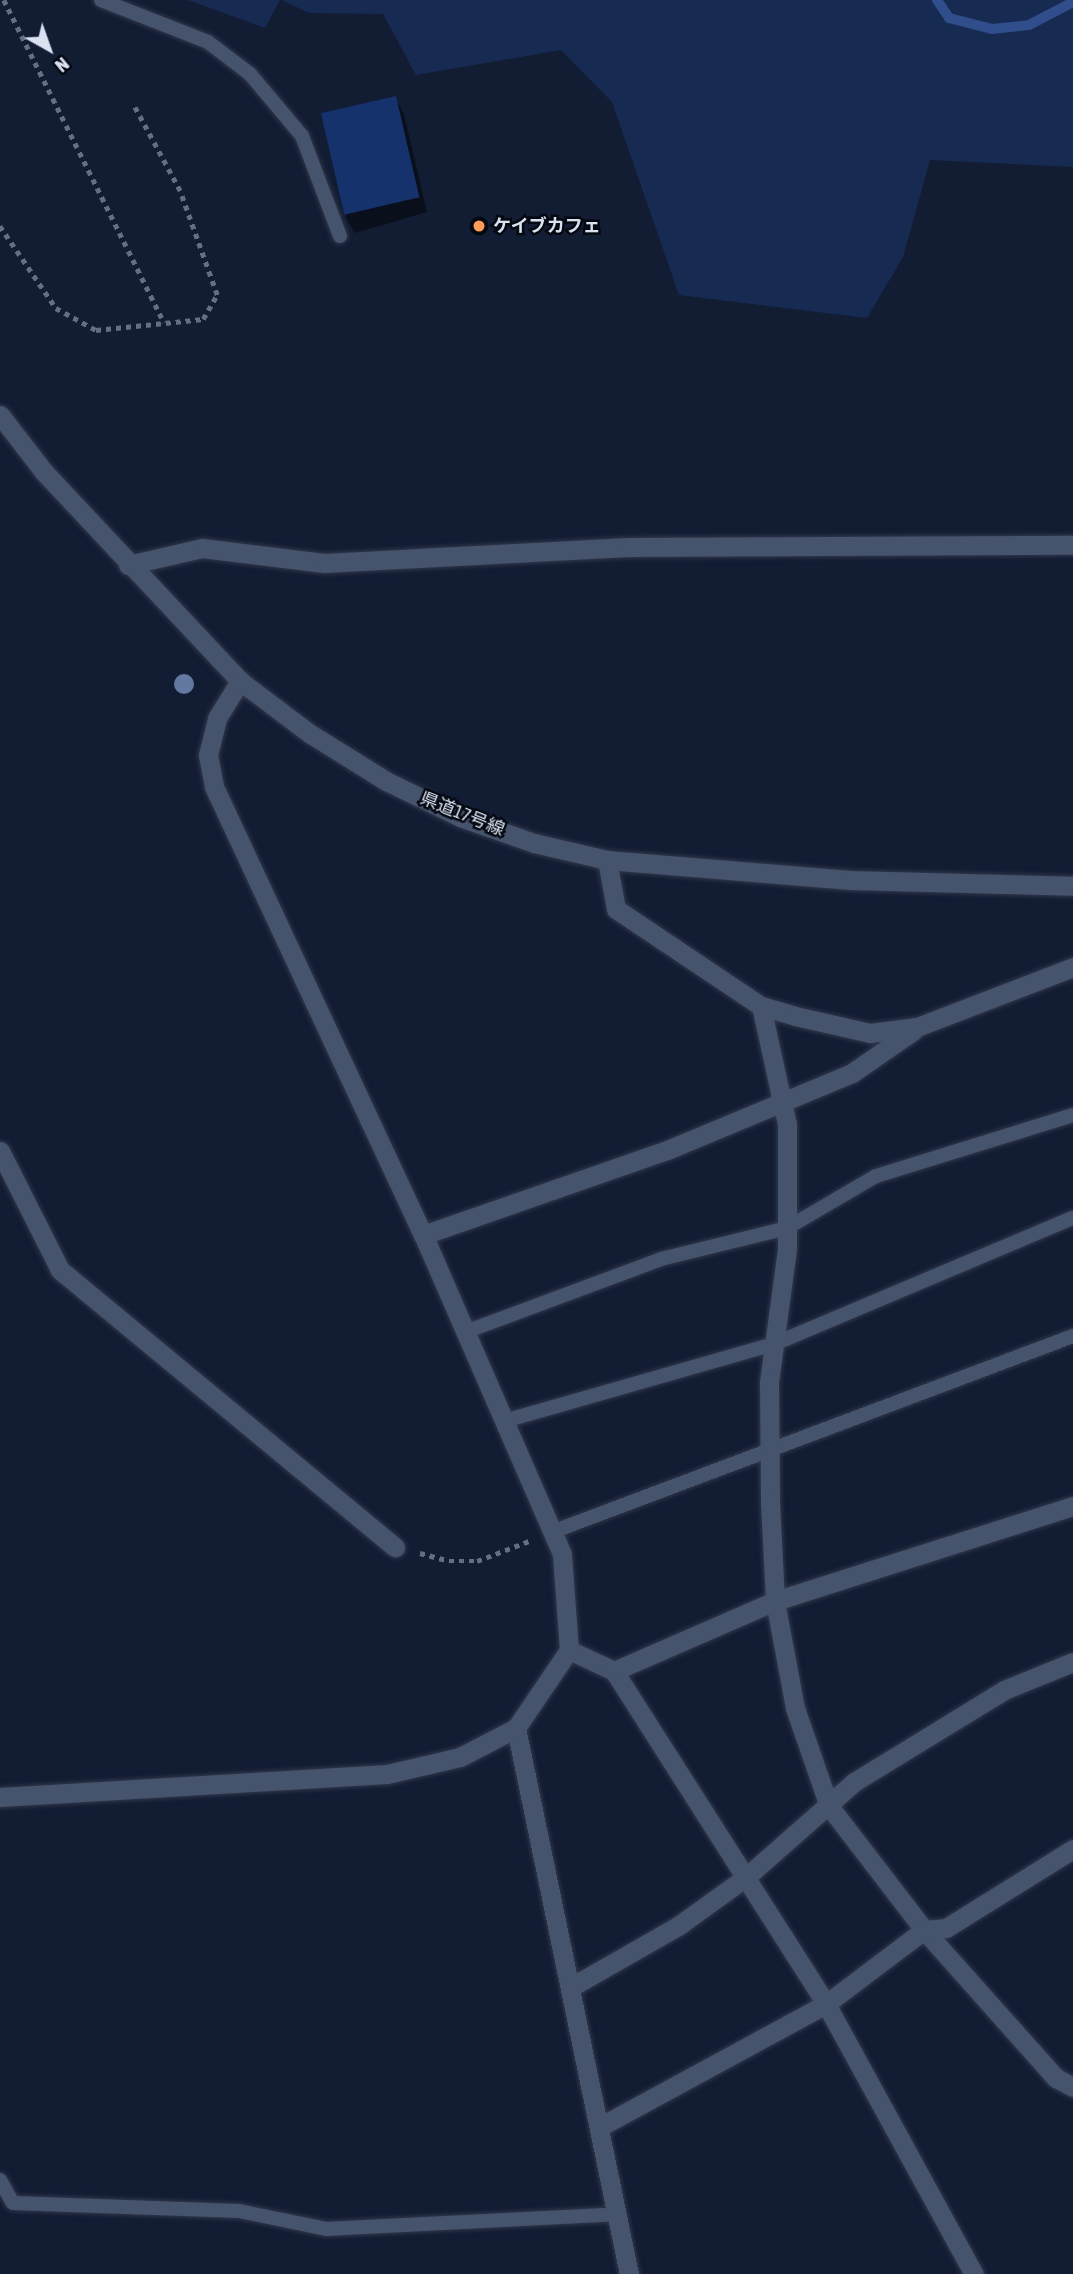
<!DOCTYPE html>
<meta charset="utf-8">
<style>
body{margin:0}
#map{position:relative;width:1073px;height:2274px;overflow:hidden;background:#121d34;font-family:"Asap Condensed","Noto Sans JP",sans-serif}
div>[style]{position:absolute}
.green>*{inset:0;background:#172a51}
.shadow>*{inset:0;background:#0007}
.stream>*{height:10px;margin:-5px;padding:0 5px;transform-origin:5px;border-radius:5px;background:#304e8b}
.building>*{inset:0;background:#16326c;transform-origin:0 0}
.path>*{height:4.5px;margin-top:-2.25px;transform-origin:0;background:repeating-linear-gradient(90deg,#656e82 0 5px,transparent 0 10px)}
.roads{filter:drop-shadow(0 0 2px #31374a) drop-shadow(0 0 2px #31374a)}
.service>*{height:14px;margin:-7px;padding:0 7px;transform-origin:7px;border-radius:7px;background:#46536d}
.minor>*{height:19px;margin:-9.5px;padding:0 9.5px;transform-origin:9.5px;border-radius:9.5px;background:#46536d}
.tertiary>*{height:19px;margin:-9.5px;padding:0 9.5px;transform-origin:9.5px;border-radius:9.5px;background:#46536d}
.secondary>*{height:19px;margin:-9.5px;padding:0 9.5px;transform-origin:9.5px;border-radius:9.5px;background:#46536d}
.trees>*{width:20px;height:20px;margin:-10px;border-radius:50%;background:#6479a1}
.dots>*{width:19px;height:19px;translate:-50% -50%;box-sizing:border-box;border:4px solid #040811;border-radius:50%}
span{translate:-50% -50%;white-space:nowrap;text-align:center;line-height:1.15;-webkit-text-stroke:5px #040811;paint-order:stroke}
.poi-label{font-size:18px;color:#dae2f2;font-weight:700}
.left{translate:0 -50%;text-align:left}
.street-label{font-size:18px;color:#dae2f2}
.north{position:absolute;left:14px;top:14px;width:70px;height:70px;-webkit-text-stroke:5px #040811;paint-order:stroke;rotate:140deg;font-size:19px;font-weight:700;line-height:28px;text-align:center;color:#dae2f2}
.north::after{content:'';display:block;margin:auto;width:24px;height:32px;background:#dae2f2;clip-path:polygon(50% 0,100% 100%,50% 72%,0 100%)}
</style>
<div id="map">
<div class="green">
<i style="clip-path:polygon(188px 0,280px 0,265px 28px)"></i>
<i style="clip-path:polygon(282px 0,1073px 0,1073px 167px,930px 160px,903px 257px,867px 318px,679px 295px,612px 102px,561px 50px,416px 75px,383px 14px,309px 13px)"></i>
</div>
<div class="shadow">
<i style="clip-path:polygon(395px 98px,404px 114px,427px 212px,355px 233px,346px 218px,324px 120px)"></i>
</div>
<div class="stream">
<i style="left:937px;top:0;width:22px;rotate:56deg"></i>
<i style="left:949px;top:18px;width:44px;rotate:14.3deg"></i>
<i style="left:992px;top:29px;width:37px;rotate:-6deg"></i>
<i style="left:1029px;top:25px;width:50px;rotate:-27.6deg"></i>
</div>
<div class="building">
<i style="left:396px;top:96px;width:104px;height:77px;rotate:77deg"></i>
</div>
<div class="path">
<i style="left:4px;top:0;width:360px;rotate:63.6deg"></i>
<i style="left:0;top:226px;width:99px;rotate:55.7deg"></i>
<i style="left:56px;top:308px;width:46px;rotate:28.8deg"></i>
<i style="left:96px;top:330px;width:108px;rotate:-5.9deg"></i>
<i style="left:203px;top:319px;width:28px;rotate:-60deg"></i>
<i style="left:217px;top:295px;width:110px;rotate:-109.6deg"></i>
<i style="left:180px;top:191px;width:97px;rotate:-118.4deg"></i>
<i style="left:420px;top:1553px;width:30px;rotate:15deg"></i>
<i style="left:449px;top:1561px;width:28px"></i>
<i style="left:477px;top:1561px;width:56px;rotate:-21deg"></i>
</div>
<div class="roads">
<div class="service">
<i style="left:101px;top:0;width:115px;rotate:21.4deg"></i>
<i style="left:208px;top:42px;width:53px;rotate:37.3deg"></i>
<i style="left:250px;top:74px;width:81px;rotate:50deg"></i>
<i style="left:302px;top:136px;width:107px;rotate:69.2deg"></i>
<i style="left:465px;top:1332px;width:209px;rotate:-20.4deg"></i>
<i style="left:661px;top:1259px;width:130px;rotate:-13.8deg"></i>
<i style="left:787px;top:1228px;width:103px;rotate:-30.3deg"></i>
<i style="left:876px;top:1176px;width:206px;rotate:-17.2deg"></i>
<i style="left:504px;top:1421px;width:281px;rotate:-15.9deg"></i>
<i style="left:774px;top:1344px;width:324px;rotate:-22.9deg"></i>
<i style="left:552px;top:1532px;width:557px;rotate:-20.62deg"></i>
<i style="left:0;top:2180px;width:26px;rotate:61deg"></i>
<i style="left:13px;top:2203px;width:226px;rotate:2deg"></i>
<i style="left:239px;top:2211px;width:90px;rotate:11.6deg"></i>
<i style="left:327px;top:2229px;width:292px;rotate:-2.9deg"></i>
</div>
<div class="minor">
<i style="left:128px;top:565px;width:76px;rotate:-12.9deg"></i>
<i style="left:202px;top:548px;width:123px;rotate:7deg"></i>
<i style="left:324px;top:563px;width:307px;rotate:-3deg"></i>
<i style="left:631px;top:547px;width:442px;rotate:-0.3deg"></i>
<i style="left:607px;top:860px;width:50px;rotate:79.6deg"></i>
<i style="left:616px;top:909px;width:174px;rotate:33.8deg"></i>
<i style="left:761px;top:1006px;width:35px;rotate:16deg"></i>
<i style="left:795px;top:1016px;width:77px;rotate:12.8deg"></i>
<i style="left:870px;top:1033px;width:47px;rotate:-7.3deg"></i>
<i style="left:917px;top:1027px;width:167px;rotate:-21deg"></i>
<i style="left:761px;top:1006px;width:121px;rotate:77.6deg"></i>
<i style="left:787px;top:1124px;width:125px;rotate:90deg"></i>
<i style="left:787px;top:1249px;width:135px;rotate:97.7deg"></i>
<i style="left:769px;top:1383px;width:119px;rotate:89.5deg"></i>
<i style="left:770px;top:1502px;width:99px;rotate:87.1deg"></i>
<i style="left:775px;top:1601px;width:109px;rotate:79.4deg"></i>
<i style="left:795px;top:1708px;width:104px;rotate:70.9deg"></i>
<i style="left:829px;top:1806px;width:156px;rotate:52.5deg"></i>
<i style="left:924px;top:1930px;width:198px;rotate:48.3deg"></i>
<i style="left:1056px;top:2078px;width:19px;rotate:28deg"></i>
<i style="left:0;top:1151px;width:133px;rotate:63.2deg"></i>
<i style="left:60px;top:1270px;width:435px;rotate:39.6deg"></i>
<i style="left:423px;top:1235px;width:258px;rotate:-19.2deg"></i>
<i style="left:667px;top:1150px;width:200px;rotate:-22.6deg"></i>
<i style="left:852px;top:1073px;width:75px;rotate:-34.7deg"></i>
<i style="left:569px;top:1650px;width:50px;rotate:25deg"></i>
<i style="left:614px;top:1671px;width:395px;rotate:57.5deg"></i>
<i style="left:826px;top:2004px;width:308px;rotate:61.3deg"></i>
<i style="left:614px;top:1671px;width:176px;rotate:-23.5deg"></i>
<i style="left:775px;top:1601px;width:313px;rotate:-17.7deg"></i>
<i style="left:516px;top:1728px;width:558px;rotate:78.31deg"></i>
<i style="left:571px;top:1987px;width:123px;rotate:-29.7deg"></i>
<i style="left:678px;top:1926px;width:84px;rotate:-35.8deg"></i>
<i style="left:746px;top:1877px;width:144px;rotate:-41.3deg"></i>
<i style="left:854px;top:1782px;width:176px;rotate:-31.5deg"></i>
<i style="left:1004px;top:1690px;width:74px;rotate:-22.1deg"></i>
<i style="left:601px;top:2126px;width:256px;rotate:-28.5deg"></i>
<i style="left:826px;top:2004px;width:123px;rotate:-37.1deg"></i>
<i style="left:924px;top:1930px;width:22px;rotate:-5deg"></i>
<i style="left:946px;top:1928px;width:150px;rotate:-31.9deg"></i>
</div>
<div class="tertiary">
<i style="left:0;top:1797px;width:388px;rotate:-3.4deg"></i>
<i style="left:387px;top:1774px;width:75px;rotate:-13.1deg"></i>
<i style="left:460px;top:1757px;width:63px;rotate:-27.4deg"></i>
<i style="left:516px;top:1728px;width:94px;rotate:-55.8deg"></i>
<i style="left:569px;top:1650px;width:96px;rotate:-94.2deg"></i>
<i style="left:562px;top:1554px;width:348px;rotate:-113.5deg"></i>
<i style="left:423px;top:1235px;width:495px;rotate:-115deg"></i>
<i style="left:214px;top:786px;width:32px;rotate:-101deg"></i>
<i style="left:208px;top:755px;width:38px;rotate:-76deg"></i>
<i style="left:217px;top:718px;width:44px;rotate:-58.1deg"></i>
</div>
<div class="secondary">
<i style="left:0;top:415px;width:72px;rotate:52.3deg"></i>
<i style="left:44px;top:472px;width:287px;rotate:46.8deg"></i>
<i style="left:240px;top:681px;width:86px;rotate:37deg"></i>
<i style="left:309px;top:733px;width:91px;rotate:31.9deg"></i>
<i style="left:386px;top:781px;width:82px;rotate:25.9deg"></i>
<i style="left:460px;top:817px;width:78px;rotate:19.4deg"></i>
<i style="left:534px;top:843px;width:75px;rotate:13.1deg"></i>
<i style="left:607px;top:860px;width:244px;rotate:4.7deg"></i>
<i style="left:850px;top:880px;width:223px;rotate:1.5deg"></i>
</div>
</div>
<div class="trees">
<i style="left:184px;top:684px"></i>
</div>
<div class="dots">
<i style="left:479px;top:226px;background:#fe9b58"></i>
</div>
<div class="poi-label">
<span class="left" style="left:493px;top:226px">ケイブカフェ</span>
</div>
<div class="street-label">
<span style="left:462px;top:814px;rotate:22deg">県道17号線</span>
</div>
<div class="north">N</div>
</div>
